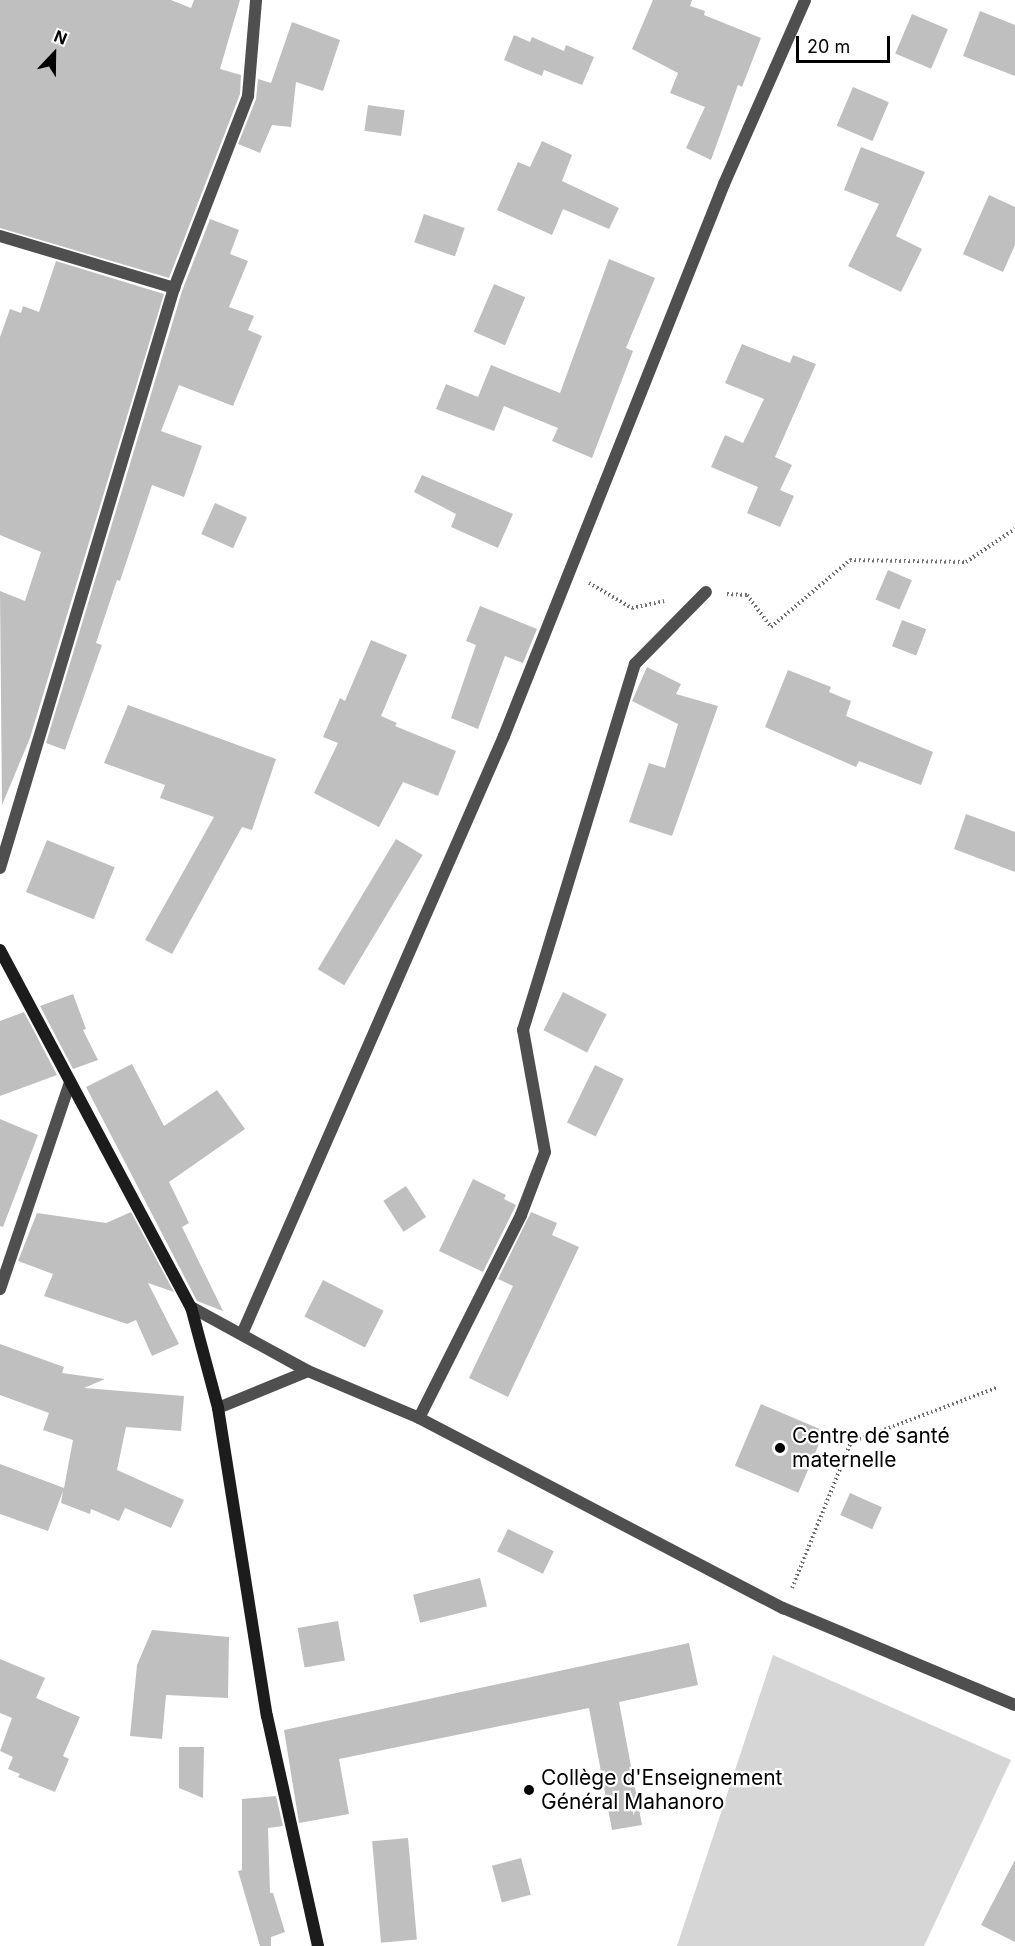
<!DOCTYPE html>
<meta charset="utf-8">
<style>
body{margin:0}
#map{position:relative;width:1015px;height:1946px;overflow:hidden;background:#fff;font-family:Inter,sans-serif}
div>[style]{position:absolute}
.green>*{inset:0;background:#d6d6d6}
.building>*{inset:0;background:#bfbfbf;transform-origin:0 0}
.path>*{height:4px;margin-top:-2px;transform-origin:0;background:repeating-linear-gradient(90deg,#717171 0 1.5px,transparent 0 4.5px)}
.street>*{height:12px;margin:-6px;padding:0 6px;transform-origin:6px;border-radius:6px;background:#4f4f4f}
.secondary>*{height:12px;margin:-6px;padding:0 6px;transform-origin:6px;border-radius:6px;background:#1c1c1c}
.dots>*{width:16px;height:16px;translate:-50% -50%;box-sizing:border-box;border:3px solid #fff;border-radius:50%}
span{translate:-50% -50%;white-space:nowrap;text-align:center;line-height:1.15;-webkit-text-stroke:4.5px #fff;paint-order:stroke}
.poi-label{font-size:21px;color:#000}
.left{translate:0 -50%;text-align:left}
.north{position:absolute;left:24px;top:24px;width:60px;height:60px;-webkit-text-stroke:4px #fff;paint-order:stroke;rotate:22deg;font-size:16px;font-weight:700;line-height:24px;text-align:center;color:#000}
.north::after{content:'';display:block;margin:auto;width:21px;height:27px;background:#000;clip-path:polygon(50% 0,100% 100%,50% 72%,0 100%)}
.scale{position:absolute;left:796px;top:36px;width:94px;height:27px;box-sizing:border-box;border:3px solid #000;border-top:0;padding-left:8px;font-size:18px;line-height:21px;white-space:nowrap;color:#000;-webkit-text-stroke:4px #fff;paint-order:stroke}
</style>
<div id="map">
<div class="green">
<i style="clip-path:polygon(773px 1655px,1011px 1760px,924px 1946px,677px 1946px)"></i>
</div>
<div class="building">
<i style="clip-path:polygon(0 0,171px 0,191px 8px,194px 0,240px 0,220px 69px,241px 75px,240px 94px,169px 278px,0 228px)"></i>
<i style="clip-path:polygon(653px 0,692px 0,690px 6px,705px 11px,704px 15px,761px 38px,742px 87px,738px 85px,711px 160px,686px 148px,705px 107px,670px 93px,678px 73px,632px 49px)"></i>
<i style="clip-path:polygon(980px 11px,1015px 25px,1015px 76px,963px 56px)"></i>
<i style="left:912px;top:14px;width:39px;height:43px;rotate:23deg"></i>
<i style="clip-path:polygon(292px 22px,340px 40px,323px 91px,296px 82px,291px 127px,272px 125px,260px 153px,238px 144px,256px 99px,258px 79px,271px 83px)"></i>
<i style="clip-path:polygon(514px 35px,530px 42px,532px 37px,564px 51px,566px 45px,594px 57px,582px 85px,544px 70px,542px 76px,504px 60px)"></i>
<i style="left:853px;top:87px;width:39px;height:42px;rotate:23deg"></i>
<i style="left:368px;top:105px;width:37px;height:26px;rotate:8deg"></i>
<i style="clip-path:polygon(542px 141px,572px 155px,562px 181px,619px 208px,609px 229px,563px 209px,552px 235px,497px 210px,518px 162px,530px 167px)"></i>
<i style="clip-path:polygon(861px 147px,925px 172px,896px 236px,922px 249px,901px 292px,848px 266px,879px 204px,844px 190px)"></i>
<i style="clip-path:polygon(989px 195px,1015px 207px,1015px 245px,1003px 272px,963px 254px)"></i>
<i style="left:424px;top:214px;width:43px;height:30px;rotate:19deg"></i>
<i style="clip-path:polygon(210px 219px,239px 230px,230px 254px,248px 261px,229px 307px,254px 316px,248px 330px,262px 336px,233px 406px,179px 385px,161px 431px,202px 446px,184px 497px,152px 485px,120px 581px,117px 580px,96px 643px,102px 645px,65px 750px,46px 743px,182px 291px)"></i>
<i style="clip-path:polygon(609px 259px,655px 278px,626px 348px,633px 351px,592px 458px,552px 441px,558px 428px,504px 406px,494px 431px,436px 409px,446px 384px,478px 397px,491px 365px,560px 393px)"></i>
<i style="clip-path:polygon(56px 261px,164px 294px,30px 738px,2px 805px,0 591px,25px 601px,41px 552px,0 535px,0 337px,10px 309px,21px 313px,23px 306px,39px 312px)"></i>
<i style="left:494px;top:284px;width:34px;height:52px;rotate:23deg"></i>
<i style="clip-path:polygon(742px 344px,790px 363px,793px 355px,816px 364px,775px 457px,792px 465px,780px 490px,794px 496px,780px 527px,747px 513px,758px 487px,711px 467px,725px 435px,743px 443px,764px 399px,725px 383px)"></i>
<i style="clip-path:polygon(422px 475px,513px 514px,498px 548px,451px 527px,456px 514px,414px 492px)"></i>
<i style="left:215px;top:503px;width:35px;height:34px;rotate:24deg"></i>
<i style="left:888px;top:570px;width:26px;height:32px;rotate:23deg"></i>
<i style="clip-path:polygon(480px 606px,537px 629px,523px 663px,505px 656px,478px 729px,451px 718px,476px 645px,466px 641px)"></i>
<i style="left:902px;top:620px;width:26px;height:28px;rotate:21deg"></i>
<i style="clip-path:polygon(371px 640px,407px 655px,381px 716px,397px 723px,395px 726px,456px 751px,438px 796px,403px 782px,379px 827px,314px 793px,338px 743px,323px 737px,340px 698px,345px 701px)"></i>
<i style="clip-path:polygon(647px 667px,681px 684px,676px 694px,718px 706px,672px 836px,629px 822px,649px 763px,665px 768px,678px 724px,632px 701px)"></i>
<i style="clip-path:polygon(788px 670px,831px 687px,829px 692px,851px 701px,846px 716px,933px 752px,921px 785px,859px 761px,856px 767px,765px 727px)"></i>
<i style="clip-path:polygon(128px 705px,276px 759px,252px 830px,242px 827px,172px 954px,145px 940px,214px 817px,160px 798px,165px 785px,104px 763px)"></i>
<i style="clip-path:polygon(966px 814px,1015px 832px,1015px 872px,954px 849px)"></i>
<i style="left:396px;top:839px;width:31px;height:152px;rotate:31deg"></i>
<i style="left:47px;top:840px;width:73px;height:56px;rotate:22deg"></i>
<i style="left:563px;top:992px;width:49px;height:43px;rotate:27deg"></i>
<i style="clip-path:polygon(73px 994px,86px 1029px,83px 1030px,98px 1060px,73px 1069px,40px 1006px)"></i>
<i style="clip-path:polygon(24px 1012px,57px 1075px,0 1096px,0 1021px)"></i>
<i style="clip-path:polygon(132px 1064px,164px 1126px,217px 1090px,245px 1129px,169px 1182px,189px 1223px,182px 1227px,223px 1311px,197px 1301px,86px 1087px)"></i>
<i style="left:595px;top:1065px;width:32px;height:64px;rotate:26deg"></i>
<i style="clip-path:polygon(0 1119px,38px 1135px,3px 1227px,0 1226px)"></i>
<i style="clip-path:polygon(473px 1179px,506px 1195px,504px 1199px,516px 1205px,483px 1272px,439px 1251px)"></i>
<i style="left:406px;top:1186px;width:37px;height:27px;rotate:57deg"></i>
<i style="clip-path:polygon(131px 1212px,174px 1292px,148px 1283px,179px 1344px,152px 1356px,136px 1320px,127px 1324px,44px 1296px,53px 1274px,18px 1261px,37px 1213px,106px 1223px)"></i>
<i style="clip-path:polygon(531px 1212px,557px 1223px,552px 1235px,579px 1247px,508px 1397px,469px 1378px,513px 1286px,498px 1279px)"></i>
<i style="left:323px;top:1280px;width:68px;height:41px;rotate:27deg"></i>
<i style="clip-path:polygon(0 1344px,64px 1367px,62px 1373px,105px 1379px,84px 1388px,184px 1396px,181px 1431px,126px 1427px,117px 1470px,184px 1500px,171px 1528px,125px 1508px,119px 1521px,91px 1509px,90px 1514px,61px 1503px,63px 1491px,48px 1531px,0 1514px,0 1464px,64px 1488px,73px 1440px,43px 1430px,49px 1413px,0 1395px)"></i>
<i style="left:761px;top:1404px;width:69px;height:67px;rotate:23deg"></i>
<i style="left:850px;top:1493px;width:35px;height:24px;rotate:24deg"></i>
<i style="left:508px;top:1529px;width:51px;height:25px;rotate:26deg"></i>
<i style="left:480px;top:1578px;width:29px;height:69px;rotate:76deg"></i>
<i style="left:338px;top:1621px;width:40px;height:41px;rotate:80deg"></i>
<i style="clip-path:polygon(152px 1630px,229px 1637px,228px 1698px,166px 1695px,162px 1739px,130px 1736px,137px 1665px)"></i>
<i style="clip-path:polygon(689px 1643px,698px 1685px,619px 1702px,642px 1825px,612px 1830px,589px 1708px,339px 1759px,349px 1814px,299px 1823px,284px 1730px)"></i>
<i style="clip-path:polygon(0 1659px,45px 1678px,36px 1698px,80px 1717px,63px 1756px,69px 1759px,55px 1792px,18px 1777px,20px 1774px,8px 1769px,13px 1757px,0 1751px,12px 1718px,0 1713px)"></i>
<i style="clip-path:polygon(179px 1747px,204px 1747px,203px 1798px,179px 1788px)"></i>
<i style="clip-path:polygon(276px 1796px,283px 1826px,268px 1828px,270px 1893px,273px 1893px,285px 1932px,271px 1937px,271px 1946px,260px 1946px,238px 1871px,242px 1870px,242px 1799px)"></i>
<i style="left:408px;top:1838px;width:102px;height:36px;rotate:85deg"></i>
<i style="left:521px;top:1858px;width:38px;height:30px;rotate:75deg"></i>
<i style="clip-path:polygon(1015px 1860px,1015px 1942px,981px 1925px)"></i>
</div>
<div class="path">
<i style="left:589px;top:583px;width:50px;rotate:30.2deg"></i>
<i style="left:632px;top:608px;width:33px;rotate:-12deg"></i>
<i style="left:727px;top:594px;width:20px;rotate:3deg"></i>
<i style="left:747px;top:595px;width:40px;rotate:53deg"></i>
<i style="left:771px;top:627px;width:104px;rotate:-40.3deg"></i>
<i style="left:850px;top:560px;width:116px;rotate:1deg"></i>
<i style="left:966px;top:562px;width:59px;rotate:-34deg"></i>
<i style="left:792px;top:1588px;width:157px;rotate:-68deg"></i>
<i style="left:851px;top:1442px;width:155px;rotate:-20.4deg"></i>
</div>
<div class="street">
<i style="left:0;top:236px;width:182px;rotate:16.6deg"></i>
<i style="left:0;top:868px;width:606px;rotate:-73.3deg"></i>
<i style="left:174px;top:288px;width:206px;rotate:-68.9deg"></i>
<i style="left:248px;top:96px;width:96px;rotate:-85.2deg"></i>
<i style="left:0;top:1289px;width:219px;rotate:-71.3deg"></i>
<i style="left:191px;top:1307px;width:133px;rotate:28.7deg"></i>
<i style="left:308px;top:1371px;width:121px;rotate:22.9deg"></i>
<i style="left:419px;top:1418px;width:411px;rotate:27.6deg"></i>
<i style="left:783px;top:1608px;width:251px;rotate:22.7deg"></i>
<i style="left:242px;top:1334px;width:653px;rotate:-66.34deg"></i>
<i style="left:504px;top:736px;width:594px;rotate:-68.27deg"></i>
<i style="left:724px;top:184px;width:201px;rotate:-66.2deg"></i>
<i style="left:218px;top:1408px;width:97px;rotate:-22.3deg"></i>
<i style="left:419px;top:1418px;width:227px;rotate:-63.3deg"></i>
<i style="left:521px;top:1215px;width:67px;rotate:-69.1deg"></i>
<i style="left:545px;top:1152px;width:124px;rotate:-100.2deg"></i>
<i style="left:523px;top:1030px;width:383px;rotate:-73deg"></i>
<i style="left:635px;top:664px;width:101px;rotate:-45.4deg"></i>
</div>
<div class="secondary">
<i style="left:0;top:950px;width:405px;rotate:61.9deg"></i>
<i style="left:191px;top:1307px;width:105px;rotate:75deg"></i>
<i style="left:218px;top:1408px;width:312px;rotate:81deg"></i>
<i style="left:267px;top:1716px;width:236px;rotate:77.5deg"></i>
</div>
<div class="dots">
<i style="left:780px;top:1448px;background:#000"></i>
<i style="left:529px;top:1790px;background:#000"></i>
</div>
<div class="poi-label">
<span class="left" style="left:792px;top:1448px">Centre de santé<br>maternelle</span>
<span class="left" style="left:541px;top:1790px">Collège d'Enseignement<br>Général Mahanoro</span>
</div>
<div class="north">N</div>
<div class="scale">20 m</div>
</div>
